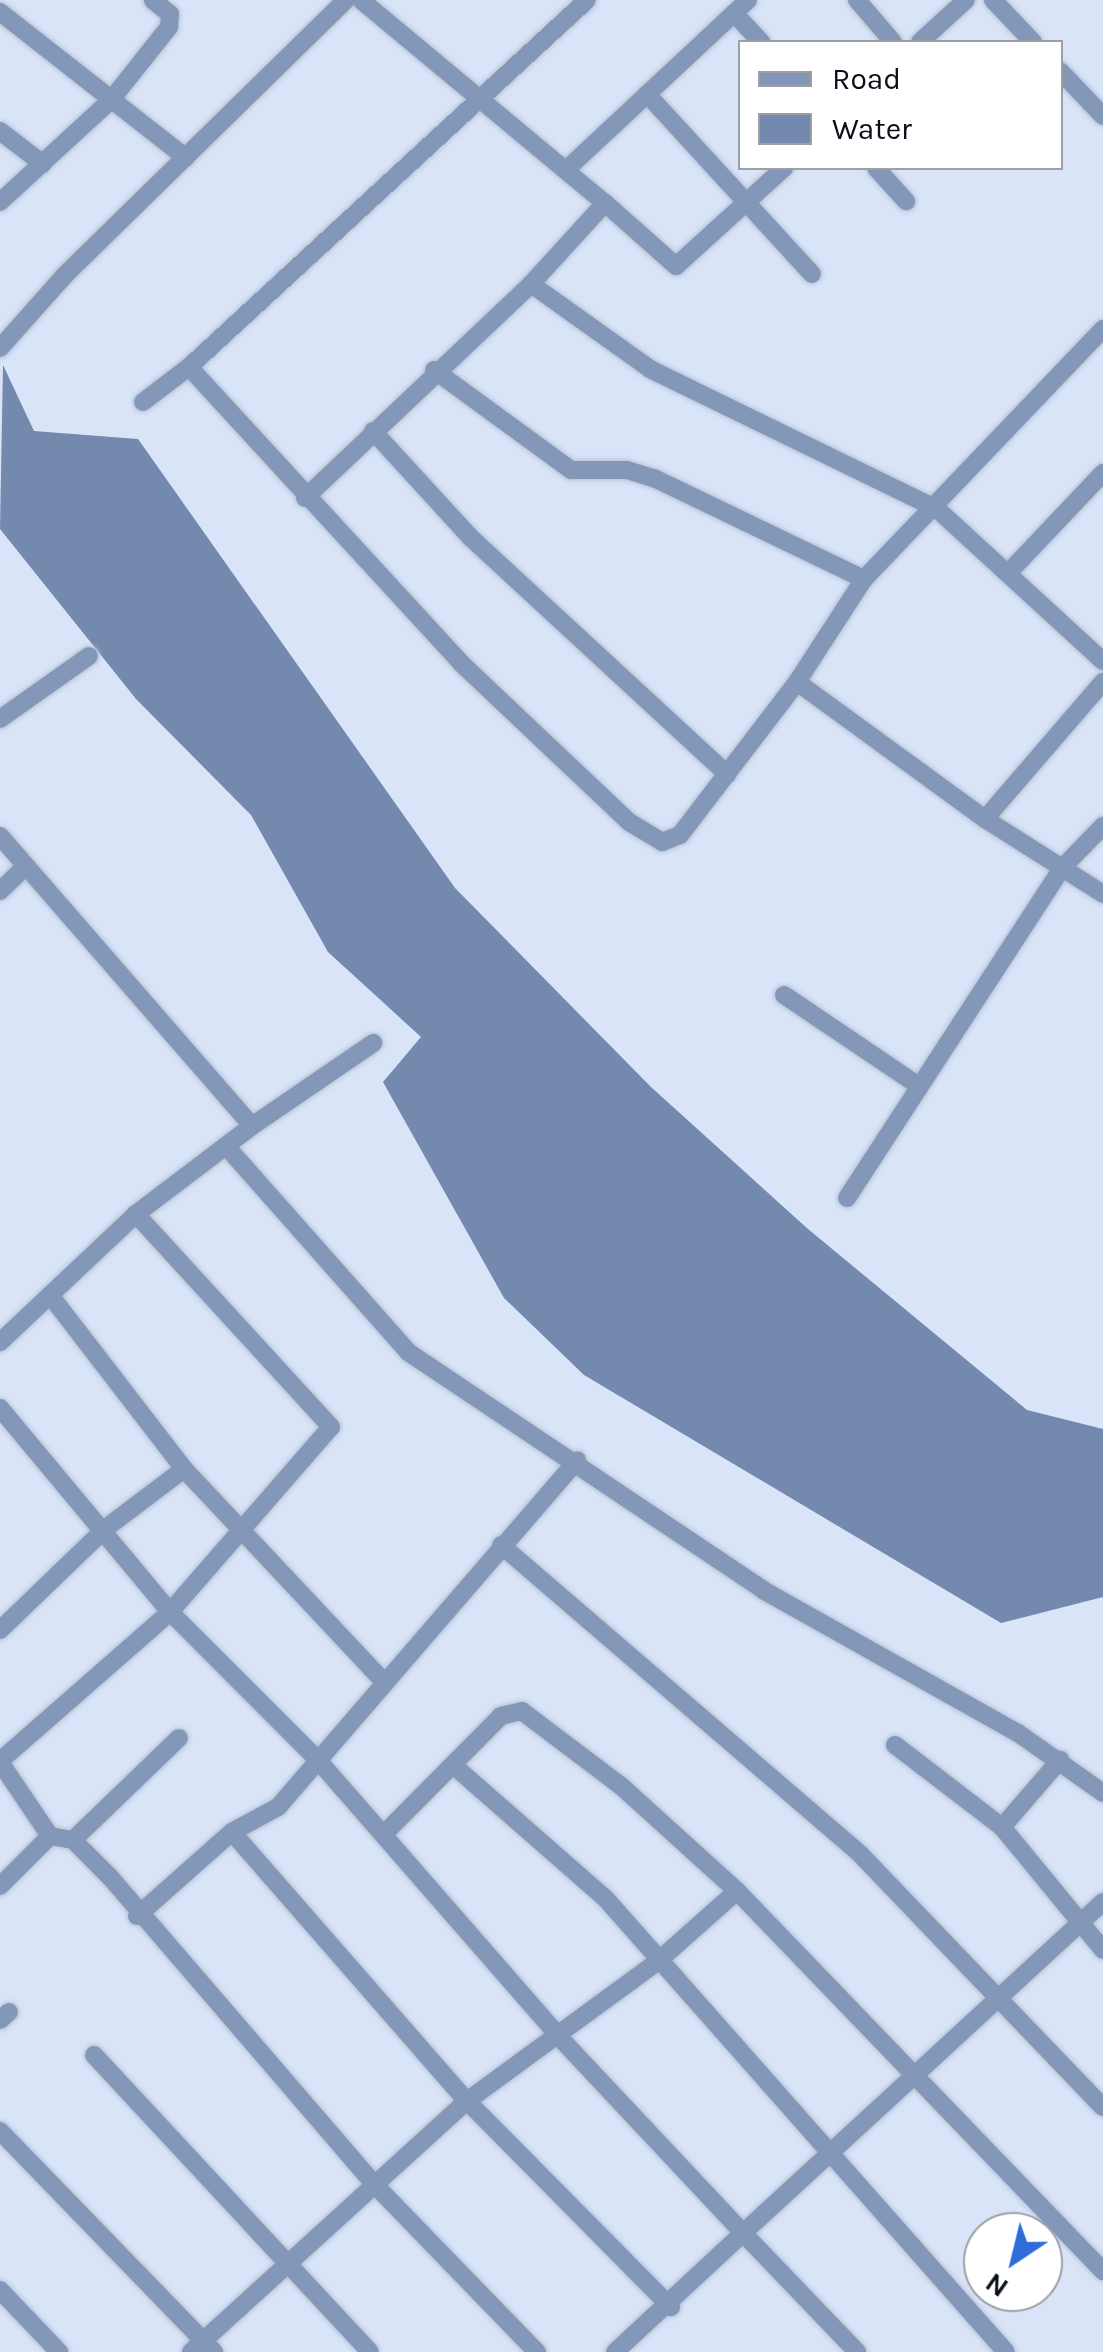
<!DOCTYPE html>
<style>
body{margin:0}
#map{position:relative;width:1103px;height:2352px;overflow:hidden;background:#d9e4f8;font-family:Karla,sans-serif}
div>[style]{position:absolute}
.water>*{inset:0;background:#7489ae}
.roads{filter:drop-shadow(0 0 2px #b8c2d4) drop-shadow(0 0 2px #b8c2d4)}
.street>*{height:18px;margin:-9px;padding:0 9px;transform-origin:9px;border-radius:9px;background:#8397b8}
span{translate:-50% -50%;white-space:nowrap;text-align:center;line-height:1.15;-webkit-text-stroke:10px #fff;paint-order:stroke}
.legend{position:absolute;left:738px;top:40px;width:325px;height:130px;box-sizing:border-box;background:#fff;border:2px solid #9c9fa3;margin:0;padding:12px 18px;list-style:none;font-size:30px;color:#080f19}
.legend li{display:flex;align-items:center;gap:20px;height:50px}
.legend b{width:50px;border:2px solid #9c9fa3}
.north{position:absolute;left:963px;top:2212px;width:100px;height:100px;box-sizing:border-box;background:#fff;border:2px solid #9c9fa3;border-radius:50%;rotate:215deg;font-size:28px;font-weight:700;line-height:40px;text-align:center;color:#080f19}
.north::after{content:'';display:block;margin:auto;width:35px;height:45px;background:#2f6bd9;clip-path:polygon(50% 0,100% 100%,50% 72%,0 100%)}
</style>
<div id="map">
<div class="water">
<i style="clip-path:polygon(3px 365px,34px 431px,138px 439px,455px 888px,651px 1087px,808px 1229px,1027px 1410px,1103px 1429px,1103px 1597px,1001px 1623px,584px 1375px,504px 1298px,383px 1082px,421px 1037px,328px 952px,251px 815px,136px 699px,0 529px)"></i>
</div>
<div class="roads">
<div class="street">
<i style="left:361px;top:0;width:317px;rotate:39.8deg"></i>
<i style="left:605px;top:203px;width:110px;rotate:132.4deg"></i>
<i style="left:531px;top:284px;width:146px;rotate:35.5deg"></i>
<i style="left:650px;top:369px;width:319px;rotate:26deg"></i>
<i style="left:937px;top:509px;width:225px;rotate:42.5deg"></i>
<i style="left:857px;top:0;width:55px;rotate:49.4deg"></i>
<i style="left:993px;top:0;width:58px;rotate:46.4deg"></i>
<i style="left:0;top:12px;width:236px;rotate:38.1deg"></i>
<i style="left:734px;top:13px;width:40px;rotate:47deg"></i>
<i style="left:920px;top:42px;width:62px;rotate:-42.4deg"></i>
<i style="left:1060px;top:71px;width:62px;rotate:46.3deg"></i>
<i style="left:647px;top:94px;width:244px;rotate:47.5deg"></i>
<i style="left:0;top:131px;width:54px;rotate:37.5deg"></i>
<i style="left:568px;top:168px;width:246px;rotate:-43deg"></i>
<i style="left:876px;top:168px;width:45px;rotate:47.7deg"></i>
<i style="left:0;top:202px;width:151px;rotate:-42.6deg"></i>
<i style="left:111px;top:100px;width:93px;rotate:-51.5deg"></i>
<i style="left:169px;top:27px;width:13px;rotate:-86deg"></i>
<i style="left:170px;top:14px;width:22px;rotate:-141deg"></i>
<i style="left:605px;top:203px;width:95px;rotate:41.6deg"></i>
<i style="left:676px;top:266px;width:146px;rotate:-42.2deg"></i>
<i style="left:0;top:348px;width:98px;rotate:-48.3deg"></i>
<i style="left:65px;top:275px;width:393px;rotate:-44.4deg"></i>
<i style="left:189px;top:367px;width:403px;rotate:47.4deg"></i>
<i style="left:462px;top:664px;width:230px;rotate:43.4deg"></i>
<i style="left:629px;top:822px;width:39px;rotate:31deg"></i>
<i style="left:662px;top:842px;width:19px;rotate:-21deg"></i>
<i style="left:680px;top:835px;width:193px;rotate:-52.6deg"></i>
<i style="left:797px;top:682px;width:123px;rotate:-57deg"></i>
<i style="left:864px;top:579px;width:346px;rotate:-46.3deg"></i>
<i style="left:434px;top:370px;width:170px;rotate:36.1deg"></i>
<i style="left:571px;top:470px;width:56px"></i>
<i style="left:627px;top:470px;width:30px;rotate:17deg"></i>
<i style="left:656px;top:479px;width:231px;rotate:25.7deg"></i>
<i style="left:143px;top:402px;width:58px;rotate:-37.3deg"></i>
<i style="left:189px;top:367px;width:541px;rotate:-42.68deg"></i>
<i style="left:373px;top:431px;width:144px;rotate:47.5deg"></i>
<i style="left:470px;top:537px;width:350px;rotate:42.7deg"></i>
<i style="left:305px;top:498px;width:311px;rotate:-43.4deg"></i>
<i style="left:1011px;top:570px;width:134px;rotate:-46.5deg"></i>
<i style="left:797px;top:682px;width:233px;rotate:36.1deg"></i>
<i style="left:985px;top:819px;width:140px;rotate:32.4deg"></i>
<i style="left:0;top:719px;width:109px;rotate:-35.3deg"></i>
<i style="left:985px;top:819px;width:181px;rotate:-49.3deg"></i>
<i style="left:0;top:836px;width:384px;rotate:49deg"></i>
<i style="left:252px;top:1126px;width:146px;rotate:142.8deg"></i>
<i style="left:136px;top:1214px;width:187px;rotate:136.7deg"></i>
<i style="left:0;top:891px;width:33px;rotate:-44deg"></i>
<i style="left:784px;top:995px;width:163px;rotate:34deg"></i>
<i style="left:252px;top:1126px;width:147px;rotate:-34.4deg"></i>
<i style="left:226px;top:1146px;width:275px;rotate:48.5deg"></i>
<i style="left:408px;top:1352px;width:427px;rotate:33.8deg"></i>
<i style="left:763px;top:1590px;width:292px;rotate:29.3deg"></i>
<i style="left:1018px;top:1733px;width:104px;rotate:35.2deg"></i>
<i style="left:847px;top:1198px;width:394px;rotate:-56.9deg"></i>
<i style="left:1062px;top:868px;width:59px;rotate:-45.7deg"></i>
<i style="left:50px;top:1295px;width:220px;rotate:52.4deg"></i>
<i style="left:184px;top:1469px;width:291px;rotate:46.8deg"></i>
<i style="left:0;top:1408px;width:266px;rotate:50.2deg"></i>
<i style="left:170px;top:1612px;width:208px;rotate:45deg"></i>
<i style="left:317px;top:1759px;width:370px;rotate:48.9deg"></i>
<i style="left:560px;top:2038px;width:267px;rotate:46.8deg"></i>
<i style="left:743px;top:2233px;width:489px;rotate:-42.6deg"></i>
<i style="left:501px;top:1545px;width:475px;rotate:40.7deg"></i>
<i style="left:861px;top:1855px;width:349px;rotate:46.2deg"></i>
<i style="left:0;top:1630px;width:147px;rotate:-43.9deg"></i>
<i style="left:106px;top:1528px;width:98px;rotate:-37.1deg"></i>
<i style="left:895px;top:1745px;width:135px;rotate:37.5deg"></i>
<i style="left:1002px;top:1827px;width:159px;rotate:50.6deg"></i>
<i style="left:0;top:1761px;width:226px;rotate:-41.2deg"></i>
<i style="left:170px;top:1612px;width:245px;rotate:-49deg"></i>
<i style="left:331px;top:1427px;width:289px;rotate:-132.5deg"></i>
<i style="left:0;top:1762px;width:89px;rotate:56deg"></i>
<i style="left:50px;top:1836px;width:23px;rotate:10deg"></i>
<i style="left:73px;top:1840px;width:52px;rotate:45deg"></i>
<i style="left:110px;top:1877px;width:406px;rotate:49.3deg"></i>
<i style="left:375px;top:2185px;width:233px;rotate:45.9deg"></i>
<i style="left:453px;top:1765px;width:203px;rotate:41.2deg"></i>
<i style="left:606px;top:1899px;width:604px;rotate:48.56deg"></i>
<i style="left:1002px;top:1827px;width:89px;rotate:-49.1deg"></i>
<i style="left:232px;top:1832px;width:357px;rotate:48.9deg"></i>
<i style="left:467px;top:2101px;width:290px;rotate:45.3deg"></i>
<i style="left:73px;top:1840px;width:147px;rotate:-43.9deg"></i>
<i style="left:0;top:1886px;width:71px;rotate:-45deg"></i>
<i style="left:737px;top:1891px;width:528px;rotate:46.08deg"></i>
<i style="left:137px;top:1916px;width:127px;rotate:-41.5deg"></i>
<i style="left:232px;top:1832px;width:52px;rotate:-28.5deg"></i>
<i style="left:278px;top:1807px;width:458px;rotate:-49.2deg"></i>
<i style="left:0;top:2020px;width:12px;rotate:-42deg"></i>
<i style="left:94px;top:2055px;width:405px;rotate:47.1deg"></i>
<i style="left:0;top:2131px;width:308px;rotate:45.9deg"></i>
<i style="left:0;top:2290px;width:86px;rotate:46.4deg"></i>
<i style="left:191px;top:2352px;width:373px;rotate:-42.3deg"></i>
<i style="left:467px;top:2101px;width:235px;rotate:-36.2deg"></i>
<i style="left:657px;top:1962px;width:107px;rotate:-41.6deg"></i>
<i style="left:737px;top:1891px;width:156px;rotate:-137.8deg"></i>
<i style="left:621px;top:1786px;width:124px;rotate:-142.9deg"></i>
<i style="left:522px;top:1711px;width:22px;rotate:167deg"></i>
<i style="left:501px;top:1716px;width:166px;rotate:134.8deg"></i>
<i style="left:615px;top:2352px;width:175px;rotate:-42.9deg"></i>
<i style="left:743px;top:2233px;width:165px;rotate:46.2deg"></i>
</div>
</div>
<ul class="legend">
<li><b style="height:12px;background:#8397b8"></b>Road</li>
<li><b style="height:28px;background:#7489ae"></b>Water</li>
</ul>
<div class="north">N</div>
</div>
